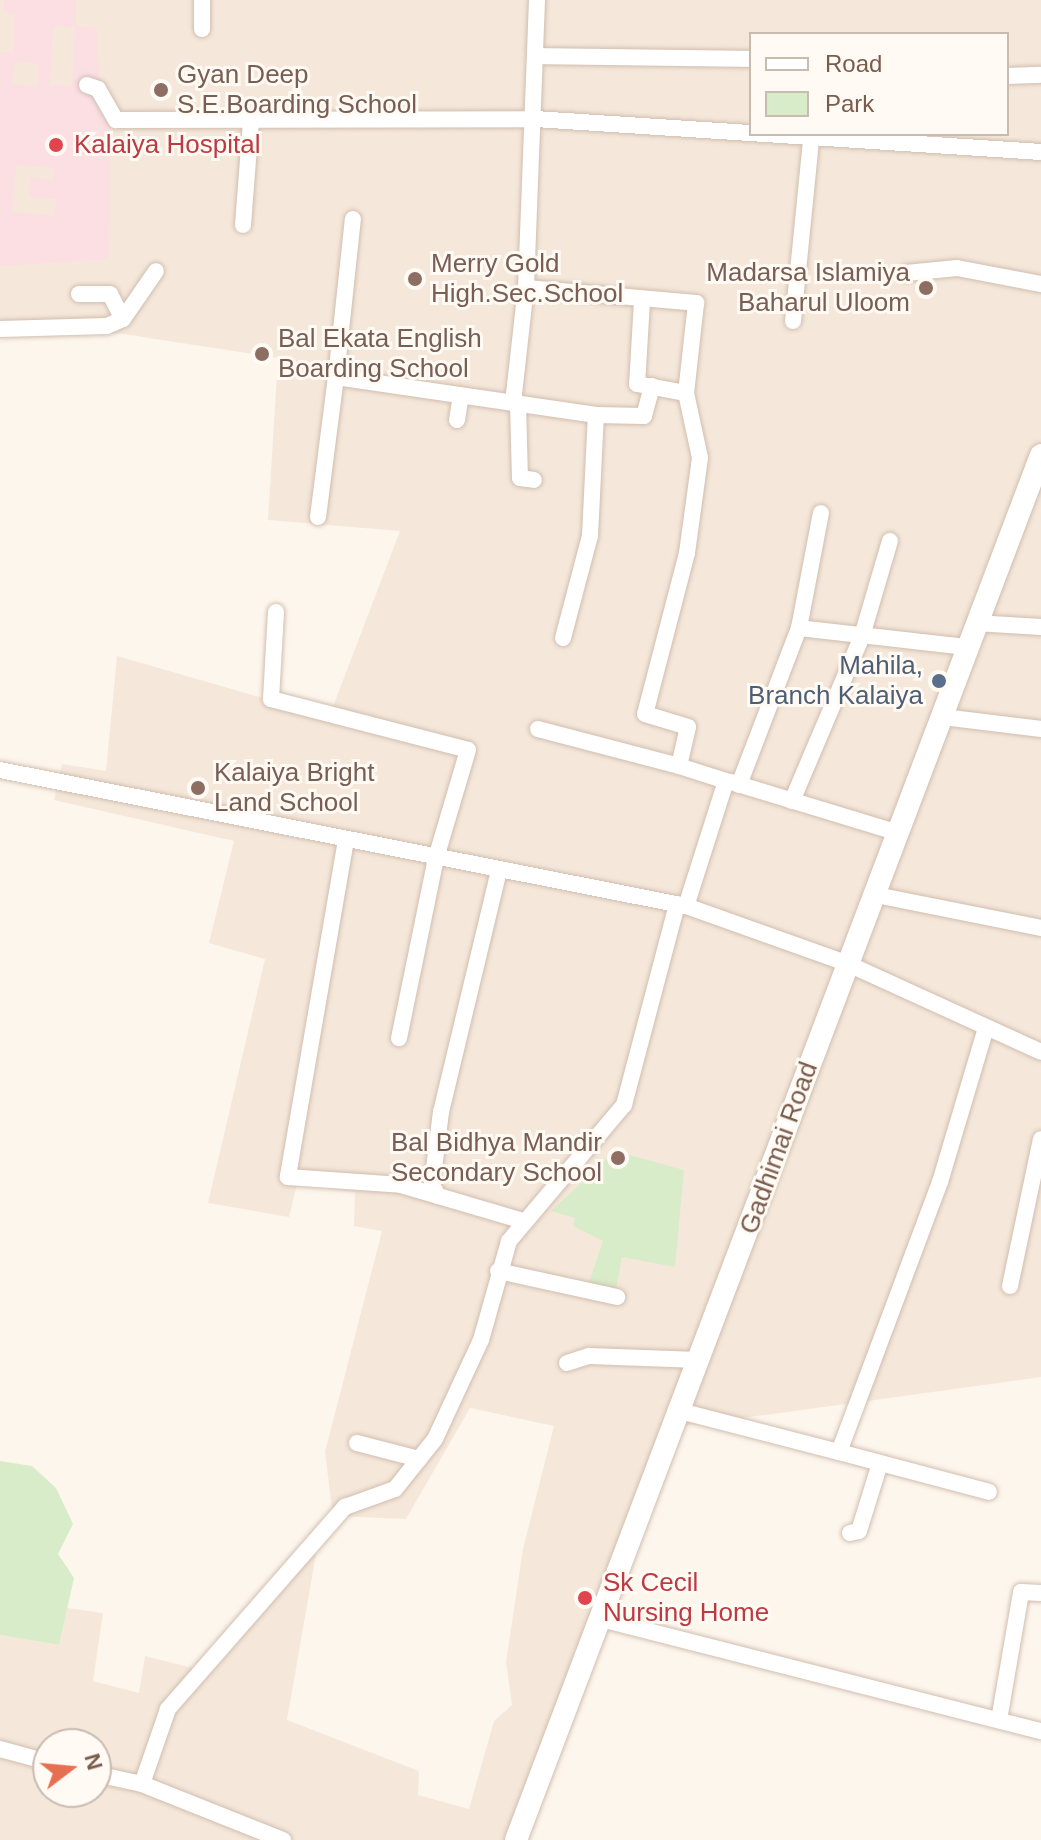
<!DOCTYPE html>
<style>
body{margin:0}
#map{position:relative;width:1041px;height:1840px;overflow:hidden;background:#fdf6ec;font-family:Helvetica,sans-serif}
div>[style]{position:absolute}
.residential>*{inset:0;background:#f5e8da}
.medical>*{inset:0;background:#fbdfe3}
.green>*{inset:0;background:#d8ecc9}
.roads{filter:drop-shadow(0 0 2px #d1beb0) drop-shadow(0 0 2px #d1beb0)}
.minor>*{height:16px;margin:-8px;padding:0 8px;transform-origin:8px;border-radius:8px;background:#fff}
.tertiary>*{height:22px;margin:-11px;padding:0 11px;transform-origin:11px;border-radius:11px;background:#fff}
.dots>*{width:22px;height:22px;translate:-50% -50%;box-sizing:border-box;border:4px solid #fffaf3;border-radius:50%}
span{translate:-50% -50%;white-space:nowrap;text-align:center;line-height:1.15;-webkit-text-stroke:6px #fffaf3;paint-order:stroke}
.education-label{font-size:26px;color:#785e54}
.left{translate:0 -50%;text-align:left}
.right{translate:-100% -50%;text-align:right}
.health-label{font-size:26px;color:#be3a42}
.service-label{font-size:26px;color:#4e5e75}
.street-label{font-size:26px;color:#7a5c4d}
.legend{position:absolute;left:749px;top:32px;width:260px;height:104px;box-sizing:border-box;background:#fffaf3;border:2px solid #cabbb1;margin:0;padding:10px 14px;list-style:none;font-size:24px;color:#7a5c4d}
.legend li{display:flex;align-items:center;gap:16px;height:40px}
.legend b{width:40px;border:2px solid #cabbb1}
.north{position:absolute;left:32px;top:1728px;width:80px;height:80px;box-sizing:border-box;background:#fffaf3;border:2px solid #cabbb1;border-radius:50%;rotate:74deg;font-size:22px;font-weight:700;line-height:32px;text-align:center;color:#7a5c4d}
.north::after{content:'';display:block;margin:auto;width:28px;height:36px;background:#e76f51;clip-path:polygon(50% 0,100% 100%,50% 72%,0 100%)}
</style>
<div id="map">
<div class="residential">
<i style="clip-path:polygon(evenodd,0 0,1041px 0,1041px 1377px,663px 1429px,510px 1840px,0 1840px,0 1635px,59px 1645px,67px 1608px,103px 1613px,93px 1681px,139px 1693px,145px 1656px,193px 1668px,307px 1544px,316px 1554px,287px 1720px,419px 1771px,418px 1795px,469px 1809px,494px 1721px,512px 1705px,506px 1662px,523px 1549px,554px 1426px,470px 1408px,406px 1519px,333px 1516px,325px 1452px,382px 1231px,354px 1226px,355px 1192px,297px 1184px,289px 1217px,208px 1203px,265px 959px,209px 943px,234px 841px,54px 800px,62px 764px,106px 771px,117px 656px,329px 717px,400px 531px,268px 520px,278px 358px,123px 334px,0 335px,0 0,751px 34px,1007px 34px,1007px 134px,751px 134px,751px 34px,0 0,48px 1744px,96px 1744px,96px 1792px,48px 1792px,48px 1744px)"></i>
</div>
<div class="medical">
<i style="clip-path:polygon(evenodd,4px 0,76px 0,76px 26px,97px 28px,100px 95px,111px 131px,109px 259px,0 266px,0 52px,14px 52px,14px 14px,4px 13px,4px 0,53px 26px,75px 27px,72px 86px,50px 85px,53px 26px,4px 0,15px 61px,39px 64px,37px 87px,12px 84px,15px 61px,4px 0,16px 165px,54px 168px,53px 180px,30px 178px,29px 197px,56px 199px,55px 216px,12px 212px,16px 165px)"></i>
</div>
<div class="green">
<i style="clip-path:polygon(615px 1151px,684px 1170px,675px 1267px,622px 1257px,616px 1289px,588px 1285px,603px 1241px,573px 1226px,575px 1218px,551px 1211px)"></i>
<i style="clip-path:polygon(0 1461px,32px 1466px,56px 1488px,73px 1524px,58px 1554px,74px 1578px,59px 1645px,0 1635px)"></i>
</div>
<div class="roads">
<div class="minor">
<i style="left:202px;top:0;width:29px;rotate:90deg"></i>
<i style="left:537px;top:0;width:288px;rotate:92.2deg"></i>
<i style="left:526px;top:288px;width:171px;rotate:5deg"></i>
<i style="left:696px;top:303px;width:91px;rotate:96.3deg"></i>
<i style="left:538px;top:56px;width:213px;rotate:0.8deg"></i>
<i style="left:1007px;top:76px;width:34px;rotate:-2deg"></i>
<i style="left:87px;top:85px;width:12px;rotate:20deg"></i>
<i style="left:98px;top:89px;width:36px;rotate:60deg"></i>
<i style="left:116px;top:120px;width:419px;rotate:-0.1deg"></i>
<i style="left:535px;top:119px;width:507px;rotate:3.73deg"></i>
<i style="left:243px;top:225px;width:105px;rotate:-85.6deg"></i>
<i style="left:906px;top:273px;width:51px;rotate:-5.6deg"></i>
<i style="left:957px;top:268px;width:86px;rotate:10.8deg"></i>
<i style="left:79px;top:294px;width:31px"></i>
<i style="left:110px;top:294px;width:28px;rotate:63deg"></i>
<i style="left:642px;top:301px;width:83px;rotate:93.4deg"></i>
<i style="left:637px;top:384px;width:50px;rotate:10.4deg"></i>
<i style="left:686px;top:393px;width:66px;rotate:77.8deg"></i>
<i style="left:700px;top:458px;width:96px;rotate:97.8deg"></i>
<i style="left:687px;top:553px;width:166px;rotate:104.6deg"></i>
<i style="left:645px;top:714px;width:45px;rotate:16.8deg"></i>
<i style="left:688px;top:727px;width:40px;rotate:103deg"></i>
<i style="left:679px;top:766px;width:49px;rotate:17.7deg"></i>
<i style="left:726px;top:781px;width:131px;rotate:107.7deg"></i>
<i style="left:793px;top:321px;width:182px;rotate:-84.3deg"></i>
<i style="left:0;top:329px;width:107px;rotate:-1.6deg"></i>
<i style="left:107px;top:326px;width:17px;rotate:-24deg"></i>
<i style="left:123px;top:319px;width:58px;rotate:-55.5deg"></i>
<i style="left:336px;top:377px;width:159px;rotate:-83.9deg"></i>
<i style="left:513px;top:403px;width:116px;rotate:-83.6deg"></i>
<i style="left:518px;top:403px;width:75px;rotate:88.5deg"></i>
<i style="left:520px;top:478px;width:14px;rotate:8deg"></i>
<i style="left:457px;top:420px;width:25px;rotate:-81deg"></i>
<i style="left:318px;top:517px;width:141px;rotate:-82.7deg"></i>
<i style="left:336px;top:377px;width:263px;rotate:8.3deg"></i>
<i style="left:276px;top:612px;width:87px;rotate:93.3deg"></i>
<i style="left:271px;top:699px;width:203px;rotate:14.5deg"></i>
<i style="left:468px;top:750px;width:113px;rotate:106.5deg"></i>
<i style="left:436px;top:858px;width:184px;rotate:101.6deg"></i>
<i style="left:975px;top:623px;width:66px;rotate:3.5deg"></i>
<i style="left:799px;top:628px;width:117px;rotate:-79.2deg"></i>
<i style="left:563px;top:638px;width:106px;rotate:-75.2deg"></i>
<i style="left:590px;top:536px;width:121px;rotate:-87.2deg"></i>
<i style="left:596px;top:415px;width:48px;rotate:1.2deg"></i>
<i style="left:644px;top:416px;width:31px;rotate:-75deg"></i>
<i style="left:943px;top:717px;width:99px;rotate:7deg"></i>
<i style="left:538px;top:729px;width:146px;rotate:14.7deg"></i>
<i style="left:0;top:770px;width:699px;rotate:11.21deg"></i>
<i style="left:686px;top:906px;width:170px;rotate:19.6deg"></i>
<i style="left:846px;top:963px;width:214px;rotate:24.5deg"></i>
<i style="left:731px;top:782px;width:172px;rotate:16.9deg"></i>
<i style="left:739px;top:785px;width:168px;rotate:-69.1deg"></i>
<i style="left:799px;top:628px;width:167px;rotate:6.5deg"></i>
<i style="left:792px;top:801px;width:179px;rotate:-67deg"></i>
<i style="left:862px;top:636px;width:99px;rotate:-73.6deg"></i>
<i style="left:346px;top:840px;width:342px;rotate:99.8deg"></i>
<i style="left:288px;top:1177px;width:113px;rotate:4deg"></i>
<i style="left:401px;top:1185px;width:127px;rotate:16.4deg"></i>
<i style="left:876px;top:895px;width:168px;rotate:11.3deg"></i>
<i style="left:438px;top:1196px;width:13px;rotate:-119deg"></i>
<i style="left:432px;top:1185px;width:74px;rotate:-83deg"></i>
<i style="left:441px;top:1112px;width:248px;rotate:-76.5deg"></i>
<i style="left:498px;top:1271px;width:122px;rotate:12.3deg"></i>
<i style="left:1010px;top:1286px;width:150px;rotate:-78.1deg"></i>
<i style="left:567px;top:1363px;width:23px;rotate:-18deg"></i>
<i style="left:589px;top:1356px;width:110px;rotate:2.1deg"></i>
<i style="left:680px;top:1411px;width:164px;rotate:14.5deg"></i>
<i style="left:839px;top:1452px;width:288px;rotate:-69.5deg"></i>
<i style="left:940px;top:1182px;width:158px;rotate:-73.4deg"></i>
<i style="left:357px;top:1443px;width:64px;rotate:14.5deg"></i>
<i style="left:839px;top:1452px;width:155px;rotate:14.9deg"></i>
<i style="left:850px;top:1533px;width:9px;rotate:-13deg"></i>
<i style="left:859px;top:1531px;width:71px;rotate:-72.8deg"></i>
<i style="left:601px;top:1619px;width:454px;rotate:14.3deg"></i>
<i style="left:999px;top:1720px;width:130px;rotate:-80.2deg"></i>
<i style="left:1021px;top:1592px;width:20px;rotate:3deg"></i>
<i style="left:0;top:1749px;width:50px;rotate:15.2deg"></i>
<i style="left:96px;top:1774px;width:47px;rotate:12.3deg"></i>
<i style="left:142px;top:1784px;width:152px;rotate:21.7deg"></i>
<i style="left:142px;top:1784px;width:79px;rotate:-70.9deg"></i>
<i style="left:168px;top:1709px;width:269px;rotate:-48.8deg"></i>
<i style="left:345px;top:1507px;width:53px;rotate:-19.8deg"></i>
<i style="left:395px;top:1489px;width:64px;rotate:-51.3deg"></i>
<i style="left:435px;top:1439px;width:109px;rotate:-65.1deg"></i>
<i style="left:481px;top:1340px;width:103px;rotate:-74.2deg"></i>
<i style="left:509px;top:1241px;width:178px;rotate:-49.8deg"></i>
<i style="left:624px;top:1105px;width:208px;rotate:-75.2deg"></i>
</div>
<div class="tertiary">
<i style="left:516px;top:1840px;width:1481px;rotate:-69.24deg"></i>
</div>
</div>
<div class="dots">
<i style="left:161px;top:90px;background:#8d6e63"></i>
<i style="left:56px;top:145px;background:#e0444e"></i>
<i style="left:415px;top:279px;background:#8d6e63"></i>
<i style="left:926px;top:288px;background:#8d6e63"></i>
<i style="left:262px;top:354px;background:#8d6e63"></i>
<i style="left:939px;top:681px;background:#5c6f8a"></i>
<i style="left:198px;top:788px;background:#8d6e63"></i>
<i style="left:618px;top:1158px;background:#8d6e63"></i>
<i style="left:585px;top:1598px;background:#e0444e"></i>
</div>
<div class="education-label">
<span class="left" style="left:177px;top:90px">Gyan Deep<br>S.E.Boarding School</span>
<span class="left" style="left:431px;top:279px">Merry Gold<br>High.Sec.School</span>
<span class="right" style="left:910px;top:288px">Madarsa Islamiya<br>Baharul Uloom</span>
<span class="left" style="left:278px;top:354px">Bal Ekata English<br>Boarding School</span>
<span class="left" style="left:214px;top:788px">Kalaiya Bright<br>Land School</span>
<span class="right" style="left:602px;top:1158px">Bal Bidhya Mandir<br>Secondary School</span>
</div>
<div class="health-label">
<span class="left" style="left:74px;top:145px">Kalaiya Hospital</span>
<span class="left" style="left:603px;top:1598px">Sk Cecil<br>Nursing Home</span>
</div>
<div class="service-label">
<span class="right" style="left:923px;top:681px">Mahila,<br>Branch Kalaiya</span>
</div>
<div class="street-label">
<span style="left:779px;top:1148px;rotate:-70deg">Gadhimai Road</span>
</div>
<ul class="legend">
<li><b style="height:10px;background:#fff"></b>Road</li>
<li><b style="height:22px;background:#d8ecc9"></b>Park</li>
</ul>
<div class="north">N</div>
</div>
